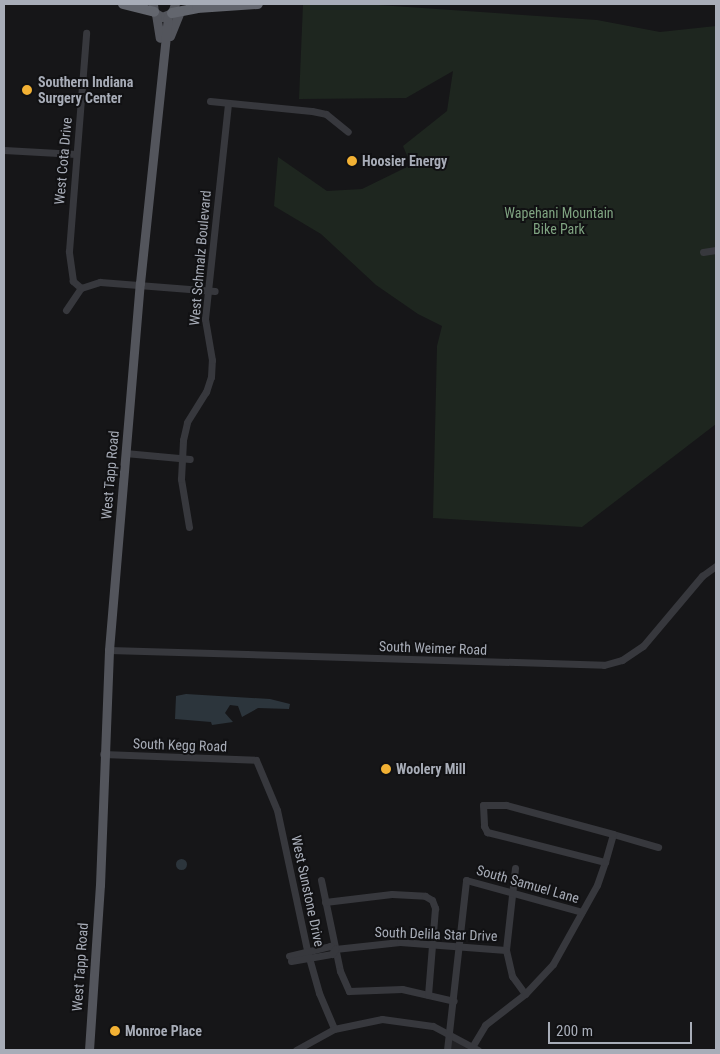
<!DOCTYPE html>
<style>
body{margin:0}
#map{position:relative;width:720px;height:1054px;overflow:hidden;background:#161618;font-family:"Roboto Condensed",sans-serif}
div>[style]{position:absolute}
.built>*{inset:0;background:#222225}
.green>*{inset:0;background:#1e261f}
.water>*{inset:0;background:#2c353c}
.round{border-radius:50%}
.minor>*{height:7px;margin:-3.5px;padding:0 3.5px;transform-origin:3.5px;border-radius:3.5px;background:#37383d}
.major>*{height:9px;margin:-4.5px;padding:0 4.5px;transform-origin:4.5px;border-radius:4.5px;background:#53555c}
.highway>*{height:10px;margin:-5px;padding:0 5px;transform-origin:5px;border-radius:5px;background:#63666e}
.dots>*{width:14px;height:14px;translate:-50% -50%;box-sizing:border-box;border:2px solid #111113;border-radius:50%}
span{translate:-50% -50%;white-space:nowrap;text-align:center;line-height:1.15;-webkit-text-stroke:4px #111113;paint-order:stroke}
.poi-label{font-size:14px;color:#a8adb8;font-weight:700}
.left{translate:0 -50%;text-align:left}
.street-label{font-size:14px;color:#a8adb8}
.park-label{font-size:14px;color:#7fa381}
.frame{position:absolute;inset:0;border:5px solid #a8adb8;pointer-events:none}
.scale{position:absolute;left:548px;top:1022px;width:144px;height:22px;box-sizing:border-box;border:2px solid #a8adb8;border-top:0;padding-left:6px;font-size:15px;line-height:18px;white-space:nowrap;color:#a8adb8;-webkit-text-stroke:4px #111113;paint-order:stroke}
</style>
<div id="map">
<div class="built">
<i style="clip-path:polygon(449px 1032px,479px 1050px,448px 1050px)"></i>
</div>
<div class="green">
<i style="clip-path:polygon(303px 4px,364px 4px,597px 20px,660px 32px,716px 26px,716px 424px,582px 527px,433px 518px,437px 346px,442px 326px,418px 314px,376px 285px,321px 234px,274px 206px,278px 157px,327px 191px,362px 189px,411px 165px,403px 146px,447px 111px,453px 71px,406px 98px,299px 99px)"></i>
</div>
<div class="water">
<i style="clip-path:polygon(186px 694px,270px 699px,290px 704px,289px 709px,258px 708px,242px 717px,238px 706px,230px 705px,225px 713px,233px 722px,212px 725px,211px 722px,175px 719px,176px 696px)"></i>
<i class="round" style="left:175.5px;top:858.5px;width:11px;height:11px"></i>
</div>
<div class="minor">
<i style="left:210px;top:101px;width:102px;rotate:5.6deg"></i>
<i style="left:312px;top:111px;width:14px;rotate:12deg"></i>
<i style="left:326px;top:114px;width:28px;rotate:39deg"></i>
<i style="left:4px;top:150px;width:72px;rotate:3.2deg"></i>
<i style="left:703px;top:252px;width:13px;rotate:-9deg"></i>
<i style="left:81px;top:288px;width:11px;rotate:-139deg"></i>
<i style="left:73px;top:281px;width:30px;rotate:-98deg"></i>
<i style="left:69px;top:251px;width:219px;rotate:-85.5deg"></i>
<i style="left:66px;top:310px;width:27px;rotate:-56deg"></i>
<i style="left:81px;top:288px;width:20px;rotate:-18deg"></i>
<i style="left:100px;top:282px;width:115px;rotate:4.5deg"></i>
<i style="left:125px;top:453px;width:65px;rotate:5.3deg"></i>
<i style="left:189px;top:527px;width:49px;rotate:-99.5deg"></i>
<i style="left:181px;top:479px;width:39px;rotate:-87deg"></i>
<i style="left:183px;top:440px;width:18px;rotate:-77deg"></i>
<i style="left:187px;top:422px;width:36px;rotate:-58deg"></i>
<i style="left:206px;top:392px;width:16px;rotate:-72deg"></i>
<i style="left:211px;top:377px;width:17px;rotate:-87deg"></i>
<i style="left:212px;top:360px;width:42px;rotate:-99.7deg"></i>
<i style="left:205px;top:319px;width:216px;rotate:-83.9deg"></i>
<i style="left:109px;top:650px;width:495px;rotate:1.7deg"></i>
<i style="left:604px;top:665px;width:19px;rotate:-16deg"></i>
<i style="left:622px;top:660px;width:25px;rotate:-34deg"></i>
<i style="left:643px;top:646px;width:92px;rotate:-49.9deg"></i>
<i style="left:702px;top:576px;width:17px;rotate:-36deg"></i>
<i style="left:103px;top:754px;width:153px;rotate:2.2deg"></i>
<i style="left:256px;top:760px;width:54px;rotate:67.2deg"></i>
<i style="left:277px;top:810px;width:147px;rotate:77.9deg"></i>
<i style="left:308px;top:954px;width:41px;rotate:74.2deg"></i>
<i style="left:319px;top:993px;width:39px;rotate:67deg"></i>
<i style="left:613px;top:834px;width:47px;rotate:16.1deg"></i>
<i style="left:515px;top:868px;width:82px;rotate:96.3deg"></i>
<i style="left:506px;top:950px;width:27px;rotate:77deg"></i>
<i style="left:512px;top:976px;width:22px;rotate:54deg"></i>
<i style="left:321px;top:880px;width:93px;rotate:78.2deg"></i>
<i style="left:340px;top:971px;width:22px;rotate:66deg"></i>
<i style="left:349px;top:991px;width:53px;rotate:-2.2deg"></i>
<i style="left:402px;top:989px;width:53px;rotate:13deg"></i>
<i style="left:325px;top:902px;width:67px;rotate:-6.8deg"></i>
<i style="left:392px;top:894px;width:33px;rotate:3deg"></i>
<i style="left:425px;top:896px;width:8px;rotate:30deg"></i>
<i style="left:432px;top:900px;width:9px;rotate:69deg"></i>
<i style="left:435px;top:908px;width:87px;rotate:94.6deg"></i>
<i style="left:289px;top:956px;width:42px;rotate:-13.7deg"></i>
<i style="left:330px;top:946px;width:6px;rotate:31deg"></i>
<i style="left:335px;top:949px;width:65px;rotate:-6.1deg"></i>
<i style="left:400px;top:942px;width:106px;rotate:4.3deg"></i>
<i style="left:291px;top:961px;width:42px;rotate:-9.7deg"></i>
<i style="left:332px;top:954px;width:6px;rotate:-59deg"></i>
<i style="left:472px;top:1047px;width:26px;rotate:-59deg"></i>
<i style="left:485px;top:1025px;width:51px;rotate:-37.8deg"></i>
<i style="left:525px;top:994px;width:41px;rotate:-47deg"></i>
<i style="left:553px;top:964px;width:90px;rotate:-60.9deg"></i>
<i style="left:597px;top:885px;width:24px;rotate:-71deg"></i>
<i style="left:605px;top:862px;width:29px;rotate:-74deg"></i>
<i style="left:613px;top:834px;width:111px;rotate:-164.8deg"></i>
<i style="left:506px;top:805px;width:23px;rotate:180deg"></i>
<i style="left:483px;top:805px;width:21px;rotate:87deg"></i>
<i style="left:484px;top:826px;width:7px;rotate:63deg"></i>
<i style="left:487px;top:832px;width:122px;rotate:14.3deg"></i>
<i style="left:296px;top:1050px;width:43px;rotate:-28.9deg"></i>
<i style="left:334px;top:1029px;width:49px;rotate:-11.8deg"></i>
<i style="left:382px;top:1019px;width:51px;rotate:7.8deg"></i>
<i style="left:433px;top:1026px;width:51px;rotate:28.1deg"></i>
<i style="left:447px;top:1050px;width:171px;rotate:-83.6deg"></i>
<i style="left:466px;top:880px;width:120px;rotate:15.4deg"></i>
</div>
<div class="major">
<i style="left:153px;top:4px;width:8px;rotate:83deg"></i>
<i style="left:154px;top:12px;width:9px;rotate:32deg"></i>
<i style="left:162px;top:17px;width:11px;rotate:-22deg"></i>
<i style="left:172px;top:13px;width:9px;rotate:-72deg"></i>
<i style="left:156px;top:14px;width:24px;rotate:81deg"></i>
<i style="left:170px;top:36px;width:27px;rotate:-68deg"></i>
<i style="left:89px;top:1050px;width:165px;rotate:-86.2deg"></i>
<i style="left:100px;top:885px;width:235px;rotate:-87.8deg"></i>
<i style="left:109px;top:650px;width:368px;rotate:-85.2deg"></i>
<i style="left:140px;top:283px;width:268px;rotate:-84deg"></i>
</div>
<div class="highway">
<i style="left:123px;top:4px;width:32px;rotate:14deg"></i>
<i style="left:172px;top:13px;width:25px;rotate:-11deg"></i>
<i style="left:197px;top:8px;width:61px;rotate:-3.8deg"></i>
</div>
<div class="dots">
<i style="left:27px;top:90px;background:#f2b134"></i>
<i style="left:352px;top:161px;background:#f2b134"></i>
<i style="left:386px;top:769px;background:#f2b134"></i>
<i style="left:115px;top:1031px;background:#f2b134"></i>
</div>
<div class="poi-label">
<span class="left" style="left:38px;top:90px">Southern Indiana<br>Surgery Center</span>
<span class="left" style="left:362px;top:161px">Hoosier Energy</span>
<span class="left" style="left:396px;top:769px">Woolery Mill</span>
<span class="left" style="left:125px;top:1031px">Monroe Place</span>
</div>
<div class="street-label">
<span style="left:63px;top:161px;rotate:-85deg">West Cota Drive</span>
<span style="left:200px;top:258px;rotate:-85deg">West Schmalz Boulevard</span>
<span style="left:110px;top:475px;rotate:-85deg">West Tapp Road</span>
<span style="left:433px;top:648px;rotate:2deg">South Weimer Road</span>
<span style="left:180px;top:745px;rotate:2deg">South Kegg Road</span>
<span style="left:528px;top:884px;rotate:16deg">South Samuel Lane</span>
<span style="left:308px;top:891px;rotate:78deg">West Sunstone Drive</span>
<span style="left:436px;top:934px;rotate:2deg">South Delila Star Drive</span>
<span style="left:80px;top:967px;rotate:-86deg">West Tapp Road</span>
</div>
<div class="park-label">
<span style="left:559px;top:221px">Wapehani Mountain<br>Bike Park</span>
</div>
<div class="frame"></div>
<div class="scale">200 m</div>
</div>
